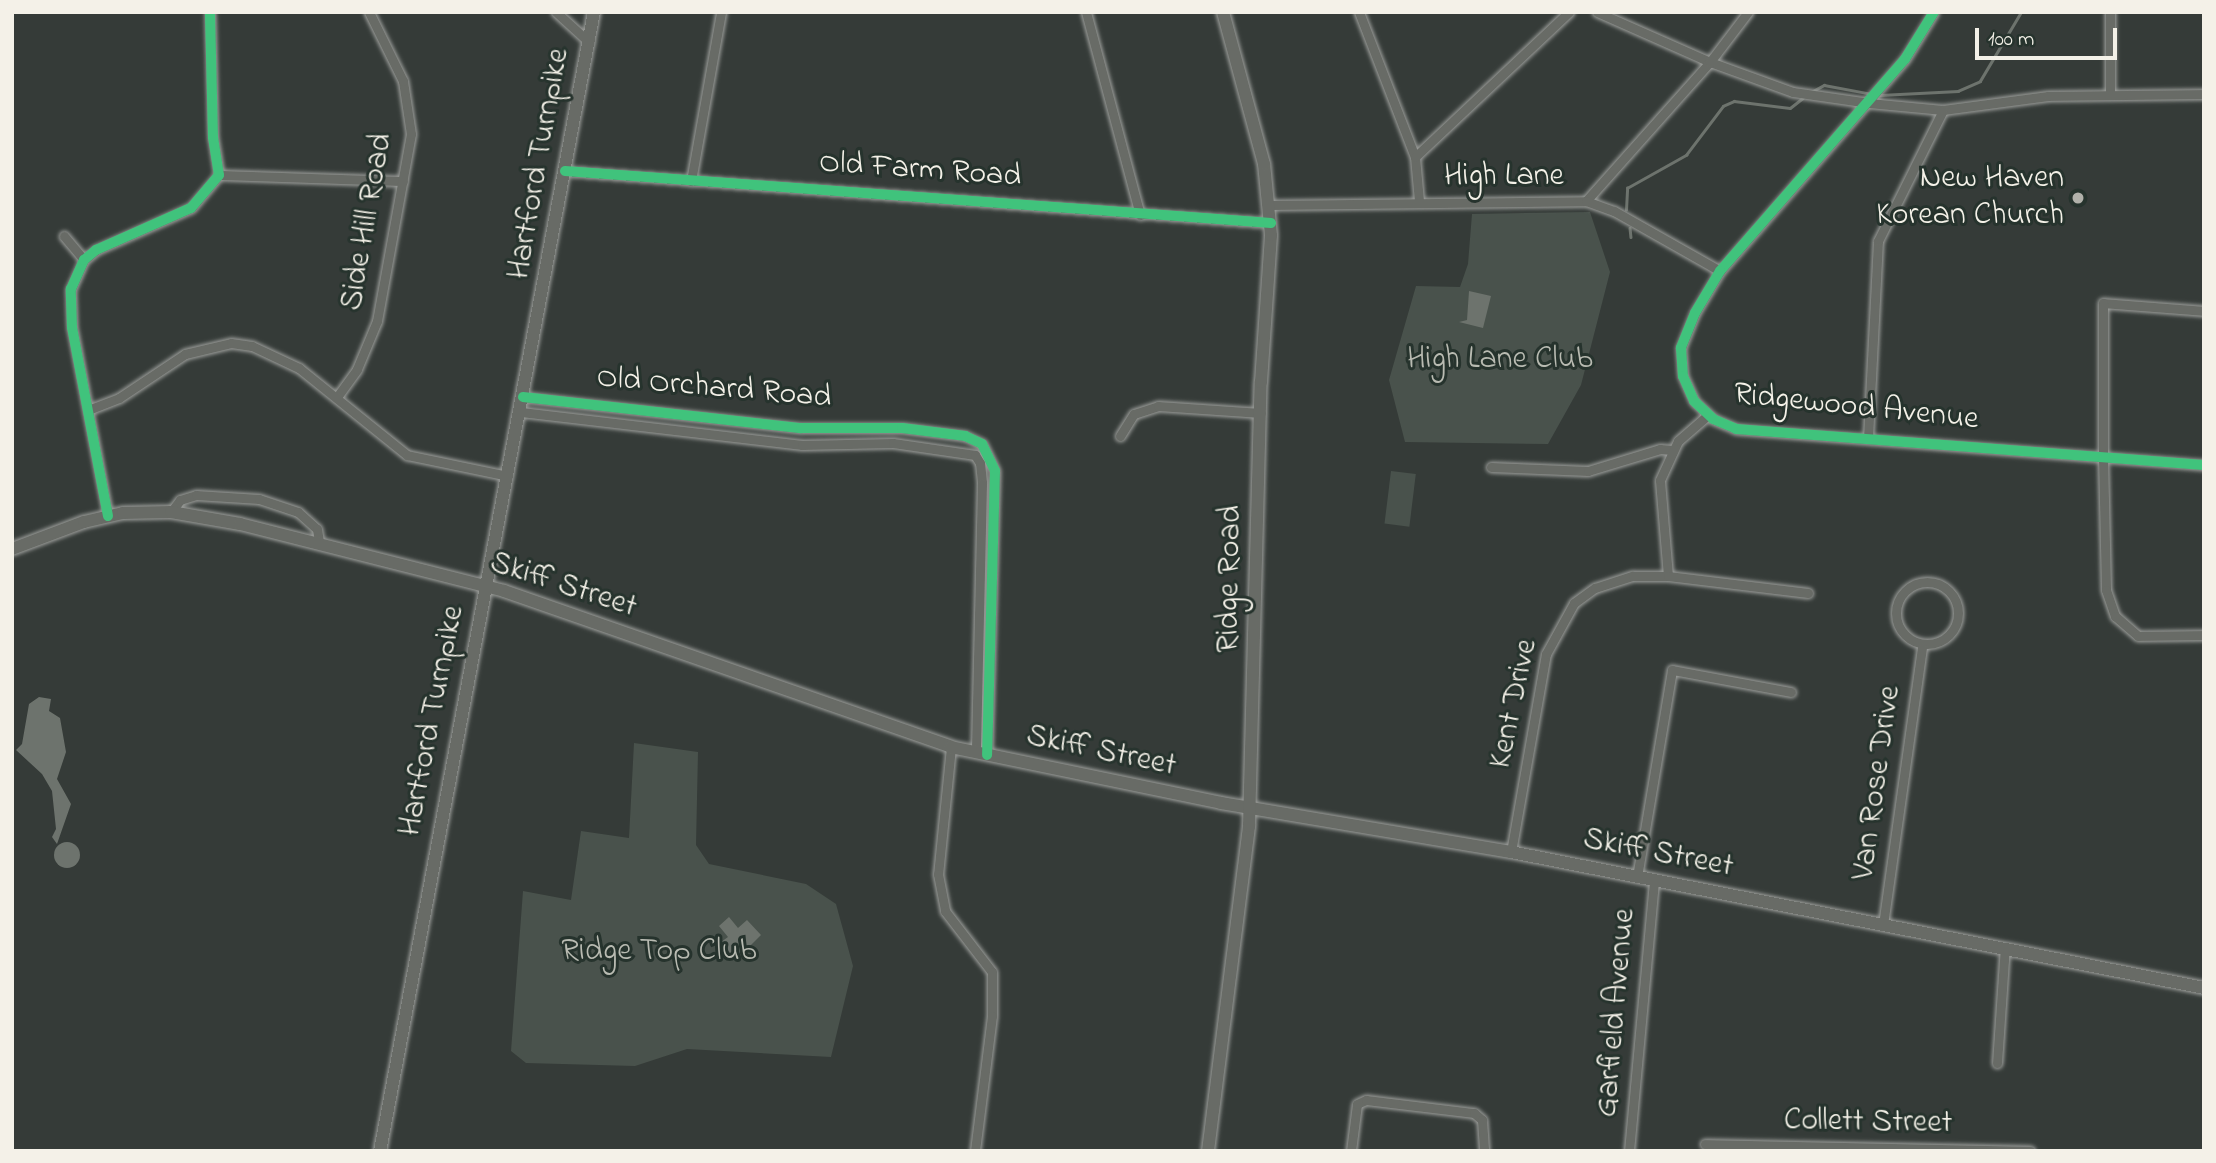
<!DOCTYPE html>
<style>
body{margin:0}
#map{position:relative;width:2216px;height:1163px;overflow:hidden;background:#353b38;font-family:"Indie Flower",sans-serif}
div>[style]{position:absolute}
.green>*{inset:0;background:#49524c;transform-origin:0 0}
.water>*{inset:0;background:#6d736d}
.round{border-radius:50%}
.stream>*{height:2.5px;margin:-1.25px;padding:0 1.25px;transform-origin:1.25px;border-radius:1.25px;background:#6d736d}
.roads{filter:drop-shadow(0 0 2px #9c9e9b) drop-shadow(0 0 2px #9c9e9b)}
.minor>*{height:9px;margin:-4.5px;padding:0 4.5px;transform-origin:4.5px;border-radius:4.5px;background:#686b66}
.minor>.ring{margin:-4.5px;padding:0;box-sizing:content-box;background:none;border:9px solid #686b66;border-radius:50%}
.secondary>*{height:12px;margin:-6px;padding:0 6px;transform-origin:6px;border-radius:6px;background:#686b66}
.cycleway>*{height:10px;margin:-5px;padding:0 5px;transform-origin:5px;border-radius:5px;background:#40c37c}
.dots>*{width:19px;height:19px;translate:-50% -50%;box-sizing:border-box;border:4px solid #26332d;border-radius:50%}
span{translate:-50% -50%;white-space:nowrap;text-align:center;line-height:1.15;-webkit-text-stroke:6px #26332d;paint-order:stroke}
.street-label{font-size:32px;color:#f4f1e8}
.poi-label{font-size:32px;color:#f4f1e8}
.right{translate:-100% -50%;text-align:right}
.park-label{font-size:32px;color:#b9bbb2}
.frame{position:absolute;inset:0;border:14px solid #f4f1e8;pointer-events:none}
.scale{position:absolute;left:1975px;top:28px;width:142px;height:32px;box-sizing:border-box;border:4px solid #f4f1e8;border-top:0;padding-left:9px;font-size:21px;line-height:24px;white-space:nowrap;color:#f4f1e8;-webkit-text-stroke:5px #26332d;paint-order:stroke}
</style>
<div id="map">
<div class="green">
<i style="clip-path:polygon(1590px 212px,1610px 272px,1581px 385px,1548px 444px,1405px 442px,1389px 380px,1416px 286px,1460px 287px,1468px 264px,1472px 214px)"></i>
<i style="left:1391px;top:471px;width:25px;height:53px;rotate:7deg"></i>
<i style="clip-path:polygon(634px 743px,698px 752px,696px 845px,709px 864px,806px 884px,836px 904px,853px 966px,831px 1057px,687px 1049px,635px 1066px,526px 1063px,511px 1051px,523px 891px,571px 900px,581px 831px,629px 838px)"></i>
</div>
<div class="water">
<i style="clip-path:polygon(1469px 291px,1491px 296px,1483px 328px,1459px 322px,1467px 320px)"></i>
<i style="clip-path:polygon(39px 697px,51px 699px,49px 711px,60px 718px,66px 752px,57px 779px,71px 804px,57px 844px,52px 837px,56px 829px,52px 791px,42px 774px,16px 750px,22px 744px,29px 704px)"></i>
<i class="round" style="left:54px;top:842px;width:26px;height:26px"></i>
<i style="clip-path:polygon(729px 917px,738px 928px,747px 920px,761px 935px,736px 960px,721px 942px,728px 937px,719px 926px)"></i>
</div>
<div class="stream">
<i style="left:1811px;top:92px;width:15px;rotate:-28deg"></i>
<i style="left:1824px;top:85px;width:44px;rotate:10.5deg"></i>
<i style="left:1880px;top:95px;width:78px;rotate:-2.9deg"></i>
<i style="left:1958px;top:91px;width:24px;rotate:-24deg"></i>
<i style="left:1980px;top:81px;width:80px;rotate:-59.3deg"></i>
<i style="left:1626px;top:210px;width:22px;rotate:-87deg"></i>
<i style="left:1627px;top:188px;width:68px;rotate:-29.2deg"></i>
<i style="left:1686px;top:155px;width:61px;rotate:-52.9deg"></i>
<i style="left:1723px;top:106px;width:12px;rotate:-24deg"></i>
<i style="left:1734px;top:101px;width:56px;rotate:7.1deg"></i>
<i style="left:1790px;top:108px;width:16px;rotate:-38deg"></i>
<i style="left:1630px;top:228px;width:9px;rotate:84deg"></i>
</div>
<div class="roads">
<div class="minor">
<i style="left:556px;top:12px;width:45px;rotate:42.3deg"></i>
<i style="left:1086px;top:12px;width:210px;rotate:75.1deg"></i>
<i style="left:1359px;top:12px;width:155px;rotate:68.9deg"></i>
<i style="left:1597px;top:12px;width:124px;rotate:23.9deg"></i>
<i style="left:1710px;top:62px;width:88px;rotate:19.9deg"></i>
<i style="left:1793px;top:92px;width:77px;rotate:8.2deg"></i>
<i style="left:1869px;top:103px;width:74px;rotate:5.4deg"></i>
<i style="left:1943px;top:110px;width:106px;rotate:-7.6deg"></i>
<i style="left:2048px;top:96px;width:156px;rotate:-0.7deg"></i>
<i style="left:1934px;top:12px;width:55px;rotate:121.7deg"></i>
<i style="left:1905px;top:59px;width:281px;rotate:131.1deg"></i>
<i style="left:1720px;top:271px;width:49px;rotate:120.8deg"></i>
<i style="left:1695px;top:313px;width:38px;rotate:112deg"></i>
<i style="left:1681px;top:348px;width:28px;rotate:86deg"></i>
<i style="left:1683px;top:376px;width:27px;rotate:66deg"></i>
<i style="left:1694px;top:401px;width:26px;rotate:43deg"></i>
<i style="left:1713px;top:419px;width:25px;rotate:23deg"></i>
<i style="left:1736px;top:429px;width:469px;rotate:4.4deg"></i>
<i style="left:2110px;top:94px;width:82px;rotate:-90deg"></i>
<i style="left:565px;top:171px;width:708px;rotate:4.21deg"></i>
<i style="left:219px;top:175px;width:184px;rotate:1.9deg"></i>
<i style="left:691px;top:181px;width:172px;rotate:-79.9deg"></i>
<i style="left:1419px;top:201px;width:44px;rotate:-95.2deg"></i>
<i style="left:1415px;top:157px;width:212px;rotate:-43.3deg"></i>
<i style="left:1586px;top:201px;width:186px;rotate:-48.3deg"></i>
<i style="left:1710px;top:62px;width:63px;rotate:-52.8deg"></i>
<i style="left:1270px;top:205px;width:316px;rotate:-0.7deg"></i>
<i style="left:1586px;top:201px;width:30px;rotate:20deg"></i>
<i style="left:1614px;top:211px;width:122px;rotate:29.5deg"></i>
<i style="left:64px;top:236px;width:31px;rotate:50deg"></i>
<i style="left:2204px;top:311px;width:101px;rotate:-175.5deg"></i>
<i style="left:2103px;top:303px;width:154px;rotate:90deg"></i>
<i style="left:2103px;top:457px;width:133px;rotate:88.7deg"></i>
<i style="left:2106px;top:590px;width:28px;rotate:71deg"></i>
<i style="left:2115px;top:616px;width:30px;rotate:41deg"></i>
<i style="left:2138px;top:636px;width:66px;rotate:-0.9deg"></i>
<i style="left:337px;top:397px;width:34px;rotate:-54deg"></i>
<i style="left:357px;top:369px;width:52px;rotate:-67.4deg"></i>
<i style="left:377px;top:321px;width:190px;rotate:-79.7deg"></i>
<i style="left:411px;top:134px;width:54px;rotate:-98.6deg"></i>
<i style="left:403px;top:81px;width:77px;rotate:-116.2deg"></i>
<i style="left:523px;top:397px;width:280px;rotate:6.4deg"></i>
<i style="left:801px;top:428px;width:101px"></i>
<i style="left:902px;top:428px;width:64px;rotate:7.2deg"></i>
<i style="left:965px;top:436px;width:19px;rotate:25deg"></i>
<i style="left:982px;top:444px;width:30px;rotate:64deg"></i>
<i style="left:995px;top:471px;width:284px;rotate:91.6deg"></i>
<i style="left:88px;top:410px;width:33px;rotate:-21deg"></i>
<i style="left:119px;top:398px;width:79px;rotate:-33.7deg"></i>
<i style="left:185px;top:354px;width:47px;rotate:-13.4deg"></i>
<i style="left:231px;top:343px;width:21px;rotate:8deg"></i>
<i style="left:252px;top:346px;width:52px;rotate:25.1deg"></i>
<i style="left:299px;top:368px;width:139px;rotate:38.9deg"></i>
<i style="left:407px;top:455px;width:103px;rotate:11.7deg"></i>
<i style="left:521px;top:412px;width:283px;rotate:6.7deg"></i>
<i style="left:802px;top:445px;width:91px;rotate:-1.3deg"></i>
<i style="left:893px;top:443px;width:83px;rotate:8.3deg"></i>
<i style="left:975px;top:455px;width:9px;rotate:58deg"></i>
<i style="left:980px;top:463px;width:20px;rotate:84deg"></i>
<i style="left:982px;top:483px;width:270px;rotate:91.3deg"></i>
<i style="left:1120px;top:436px;width:26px;rotate:-58deg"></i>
<i style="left:1134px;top:414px;width:25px;rotate:-18deg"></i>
<i style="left:1158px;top:406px;width:103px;rotate:3.9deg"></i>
<i style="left:1868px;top:438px;width:197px;rotate:-87.1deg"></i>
<i style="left:1878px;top:241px;width:146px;rotate:-63.6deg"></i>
<i style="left:1491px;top:467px;width:97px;rotate:2.4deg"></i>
<i style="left:1588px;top:471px;width:75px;rotate:-17deg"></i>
<i style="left:1660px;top:449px;width:12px;rotate:5deg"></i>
<i style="left:171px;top:512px;width:15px;rotate:-53deg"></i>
<i style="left:180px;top:500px;width:17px;rotate:-17deg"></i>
<i style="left:196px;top:495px;width:63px;rotate:3.6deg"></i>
<i style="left:259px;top:499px;width:41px;rotate:18.4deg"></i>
<i style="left:298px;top:512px;width:25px;rotate:42deg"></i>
<i style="left:317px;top:529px;width:13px;rotate:81deg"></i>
<i style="left:108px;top:516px;width:192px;rotate:-100.8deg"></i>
<i style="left:72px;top:327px;width:38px;rotate:-92deg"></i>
<i style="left:71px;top:289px;width:32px;rotate:-66deg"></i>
<i style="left:84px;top:260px;width:16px;rotate:-40deg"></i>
<i style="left:96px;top:250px;width:104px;rotate:-23.9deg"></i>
<i style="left:191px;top:208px;width:43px;rotate:-49.7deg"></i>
<i style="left:219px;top:175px;width:38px;rotate:-99deg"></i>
<i style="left:213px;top:137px;width:125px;rotate:-91.4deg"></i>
<i style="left:1668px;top:576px;width:96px;rotate:-94.8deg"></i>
<i style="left:1660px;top:480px;width:43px;rotate:-65.2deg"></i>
<i style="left:1678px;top:441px;width:40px;rotate:-41deg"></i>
<i class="ring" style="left:1896px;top:582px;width:53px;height:53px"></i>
<i style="left:951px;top:747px;width:128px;rotate:95.8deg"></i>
<i style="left:938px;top:874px;width:38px;rotate:79deg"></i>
<i style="left:945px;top:911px;width:77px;rotate:52.4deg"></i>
<i style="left:992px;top:972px;width:44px;rotate:90deg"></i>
<i style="left:992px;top:1016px;width:136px;rotate:97.2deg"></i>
<i style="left:1511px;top:852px;width:201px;rotate:-80deg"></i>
<i style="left:1546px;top:654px;width:58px;rotate:-61.2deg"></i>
<i style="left:1574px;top:603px;width:26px;rotate:-36deg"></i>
<i style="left:1595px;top:588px;width:40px;rotate:-18deg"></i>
<i style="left:1633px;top:576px;width:35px"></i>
<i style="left:1668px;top:576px;width:141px;rotate:6.9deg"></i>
<i style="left:1637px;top:877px;width:210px;rotate:-80.4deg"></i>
<i style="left:1672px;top:670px;width:121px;rotate:10.5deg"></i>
<i style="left:1883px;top:925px;width:280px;rotate:-82deg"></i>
<i style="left:1997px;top:1063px;width:116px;rotate:-86.1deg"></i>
<i style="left:1705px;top:1144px;width:325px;rotate:1.2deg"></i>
<i style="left:1351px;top:1151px;width:47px;rotate:-82.7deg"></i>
<i style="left:1357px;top:1104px;width:10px;rotate:-24deg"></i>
<i style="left:1366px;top:1100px;width:109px;rotate:6.9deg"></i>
<i style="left:1474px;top:1113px;width:11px;rotate:41deg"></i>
<i style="left:1482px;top:1120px;width:31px;rotate:86deg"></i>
<i style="left:1629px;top:1151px;width:272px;rotate:-84.7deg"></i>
</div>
<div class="secondary">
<i style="left:12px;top:549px;width:77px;rotate:-20.6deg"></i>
<i style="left:84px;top:522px;width:40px;rotate:-13deg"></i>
<i style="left:123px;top:513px;width:48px;rotate:-1.2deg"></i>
<i style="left:171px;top:512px;width:70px;rotate:9.9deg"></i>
<i style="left:240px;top:524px;width:272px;rotate:14.2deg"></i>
<i style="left:504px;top:591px;width:473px;rotate:19.2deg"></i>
<i style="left:951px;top:747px;width:276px;rotate:11.7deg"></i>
<i style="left:1221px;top:803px;width:294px;rotate:9.6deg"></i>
<i style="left:1511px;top:852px;width:706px;rotate:11.1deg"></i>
<i style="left:380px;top:1151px;width:1159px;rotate:-79.36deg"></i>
<i style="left:1208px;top:1151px;width:328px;rotate:-82.8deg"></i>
<i style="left:1249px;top:826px;width:444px;rotate:-88.5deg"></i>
<i style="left:1261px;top:382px;width:147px;rotate:-86.1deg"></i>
<i style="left:1271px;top:235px;width:71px;rotate:-95.6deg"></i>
<i style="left:1264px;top:164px;width:157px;rotate:-105.1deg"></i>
</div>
</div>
<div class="cycleway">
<i style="left:1934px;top:12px;width:55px;rotate:121.7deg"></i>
<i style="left:1905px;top:59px;width:281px;rotate:131.1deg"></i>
<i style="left:1720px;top:271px;width:49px;rotate:120.8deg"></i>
<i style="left:1695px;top:313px;width:38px;rotate:112deg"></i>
<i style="left:1681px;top:348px;width:28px;rotate:86deg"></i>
<i style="left:1683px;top:376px;width:27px;rotate:66deg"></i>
<i style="left:1694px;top:401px;width:26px;rotate:43deg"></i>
<i style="left:1713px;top:419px;width:25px;rotate:23deg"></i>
<i style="left:1736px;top:429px;width:469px;rotate:4.4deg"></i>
<i style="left:565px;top:171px;width:708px;rotate:4.21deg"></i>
<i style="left:523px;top:397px;width:280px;rotate:6.4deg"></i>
<i style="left:801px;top:428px;width:101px"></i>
<i style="left:902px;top:428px;width:64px;rotate:7.2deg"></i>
<i style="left:965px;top:436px;width:19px;rotate:25deg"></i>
<i style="left:982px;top:444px;width:30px;rotate:64deg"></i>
<i style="left:995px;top:471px;width:284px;rotate:91.6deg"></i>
<i style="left:108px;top:516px;width:192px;rotate:-100.8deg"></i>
<i style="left:72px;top:327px;width:38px;rotate:-92deg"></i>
<i style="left:71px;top:289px;width:32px;rotate:-66deg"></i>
<i style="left:84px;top:260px;width:16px;rotate:-40deg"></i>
<i style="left:96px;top:250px;width:104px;rotate:-23.9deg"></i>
<i style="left:191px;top:208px;width:43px;rotate:-49.7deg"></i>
<i style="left:219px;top:175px;width:38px;rotate:-99deg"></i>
<i style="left:213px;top:137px;width:125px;rotate:-91.4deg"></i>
</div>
<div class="dots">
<i style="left:2078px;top:198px;background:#b1b1aa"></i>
</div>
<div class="street-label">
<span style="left:540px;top:164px;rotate:-80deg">Hartford Turnpike</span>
<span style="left:920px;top:171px;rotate:4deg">Old Farm Road</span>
<span style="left:1504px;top:177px">High Lane</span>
<span style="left:368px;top:222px;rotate:-80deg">Side Hill Road</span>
<span style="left:714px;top:389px;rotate:5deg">Old Orchard Road</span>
<span style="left:1856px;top:408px;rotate:6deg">Ridgewood Avenue</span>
<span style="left:1231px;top:579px;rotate:-89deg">Ridge Road</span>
<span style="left:563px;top:586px;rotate:18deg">Skiff Street</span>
<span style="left:1515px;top:704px;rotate:-78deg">Kent Drive</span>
<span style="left:433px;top:721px;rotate:-79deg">Hartford Turnpike</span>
<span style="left:1101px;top:752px;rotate:12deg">Skiff Street</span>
<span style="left:1878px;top:783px;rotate:-82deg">Van Rose Drive</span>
<span style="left:1658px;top:854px;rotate:11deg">Skiff Street</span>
<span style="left:1617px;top:1013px;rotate:-85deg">Garfield Avenue</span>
<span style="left:1868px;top:1123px;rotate:1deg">Collett Street</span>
</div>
<div class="poi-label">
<span class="right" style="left:2064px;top:198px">New Haven<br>Korean Church</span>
</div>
<div class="park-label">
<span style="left:1500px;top:360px">High Lane Club</span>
<span style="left:659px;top:952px">Ridge Top Club</span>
</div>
<div class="frame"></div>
<div class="scale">100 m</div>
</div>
